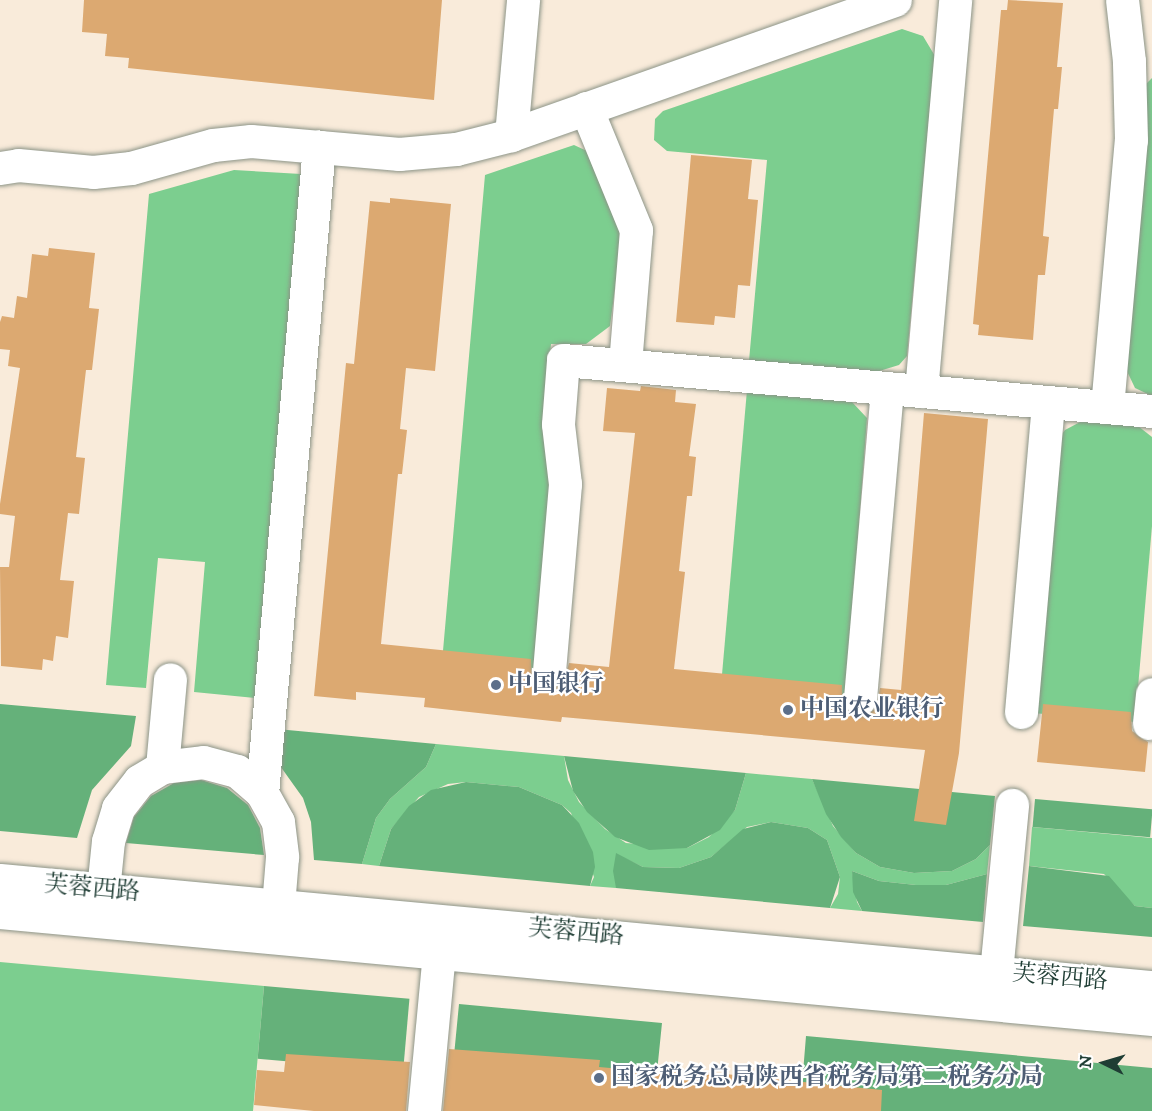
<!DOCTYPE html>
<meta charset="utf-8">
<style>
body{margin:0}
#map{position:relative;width:1152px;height:1111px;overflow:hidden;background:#f9ebda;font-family:"IM FELL DW Pica","Noto Serif SC",serif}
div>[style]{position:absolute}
.green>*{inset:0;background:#7cce8f}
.forest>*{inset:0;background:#65b17a;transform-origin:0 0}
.building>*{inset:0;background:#dca971}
.roads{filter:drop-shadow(0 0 2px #8c9487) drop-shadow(0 0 2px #8c9487)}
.minor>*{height:33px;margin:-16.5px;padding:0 16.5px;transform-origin:16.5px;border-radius:16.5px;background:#fff}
.major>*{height:33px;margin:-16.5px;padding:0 16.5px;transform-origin:16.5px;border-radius:16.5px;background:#fff}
.dots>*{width:16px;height:16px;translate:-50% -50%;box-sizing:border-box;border:3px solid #fff;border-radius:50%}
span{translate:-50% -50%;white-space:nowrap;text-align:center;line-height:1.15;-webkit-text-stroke:4.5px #fff;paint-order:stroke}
.service-label{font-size:24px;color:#4e5e75;font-weight:700}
.left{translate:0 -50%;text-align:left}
.street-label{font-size:24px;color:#1f3d34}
.north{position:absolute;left:1074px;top:1033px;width:60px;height:60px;-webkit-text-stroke:4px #fff;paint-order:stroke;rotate:275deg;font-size:16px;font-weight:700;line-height:24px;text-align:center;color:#1f3d34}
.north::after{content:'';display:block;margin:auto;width:21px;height:27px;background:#1f3d34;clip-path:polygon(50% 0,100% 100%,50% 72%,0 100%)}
</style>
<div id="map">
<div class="green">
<i style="clip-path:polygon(902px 29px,923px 36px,935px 56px,907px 356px,899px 365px,876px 372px,749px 361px,767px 160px,667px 151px,654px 140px,655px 119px,663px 111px)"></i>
<i style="clip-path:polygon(1152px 78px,1152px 396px,1135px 388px,1125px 367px,1146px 84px)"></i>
<i style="clip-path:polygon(574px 145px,587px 151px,622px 235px,610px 326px,586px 344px,551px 344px,543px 428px,551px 472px,535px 670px,442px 662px,485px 175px)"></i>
<i style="clip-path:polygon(234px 170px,301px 174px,255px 698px,194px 692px,205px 562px,158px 558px,146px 688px,106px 685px,149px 194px)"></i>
<i style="clip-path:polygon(747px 390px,852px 402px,867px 418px,846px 697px,721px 686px)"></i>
<i style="clip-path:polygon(1082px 421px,1138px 426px,1152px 437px,1152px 526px,1135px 722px,1033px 713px,1059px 438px,1065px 430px)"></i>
<i style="clip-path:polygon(436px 744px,564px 756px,568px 780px,579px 802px,605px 829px,626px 843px,687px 848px,709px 837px,735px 810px,746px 773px,812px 779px,833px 826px,856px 853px,880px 867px,914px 873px,952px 871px,976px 859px,990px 845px,987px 874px,946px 885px,916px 885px,879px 881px,852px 871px,857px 902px,862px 911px,830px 908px,838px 894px,840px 877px,827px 840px,808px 828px,771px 822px,747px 827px,711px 857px,679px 868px,643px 867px,616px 854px,616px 888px,590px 886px,594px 877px,571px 813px,562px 805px,519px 787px,466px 782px,448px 784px,419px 797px,391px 829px,379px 866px,362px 864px,376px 818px,390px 799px,426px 767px)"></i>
<i style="clip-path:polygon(1032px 827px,1152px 838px,1152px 908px,1135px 906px,1104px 874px,1029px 866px)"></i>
<i style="clip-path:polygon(0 962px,264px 986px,253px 1111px,0 1111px)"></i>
</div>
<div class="forest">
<i style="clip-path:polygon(0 704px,136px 716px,131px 746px,92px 790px,77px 838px,0 831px)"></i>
<i style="clip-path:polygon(277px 729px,436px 744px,426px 767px,390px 799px,376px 818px,362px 864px,314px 860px,311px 822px,303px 798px,278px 763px)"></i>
<i style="clip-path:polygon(564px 756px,746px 773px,735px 810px,720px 830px,687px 848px,649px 850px,615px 837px,587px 812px,573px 791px)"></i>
<i style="clip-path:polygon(812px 779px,995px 796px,990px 845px,976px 859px,952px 871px,914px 873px,880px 867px,856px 853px,841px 837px,826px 814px)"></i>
<i style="clip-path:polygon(201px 780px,227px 788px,248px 805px,260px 828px,264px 855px,126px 843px,134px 817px,151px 796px,174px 783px)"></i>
<i style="clip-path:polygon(466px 782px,519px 787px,562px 805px,579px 823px,593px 852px,595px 867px,590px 886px,379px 866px,391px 829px,409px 806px,431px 790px)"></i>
<i style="left:1035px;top:799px;width:118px;height:28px;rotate:5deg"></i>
<i style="clip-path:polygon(771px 822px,808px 828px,827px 840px,840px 877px,830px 908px,616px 888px,613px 871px,616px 853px,643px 867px,679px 868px,711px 857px,743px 829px)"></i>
<i style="clip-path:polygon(1029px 866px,1109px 876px,1135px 906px,1152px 908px,1152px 937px,1023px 926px)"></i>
<i style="clip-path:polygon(852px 871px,879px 881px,916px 885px,946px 885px,987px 874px,983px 922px,862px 911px,853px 892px)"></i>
<i style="left:264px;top:986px;width:146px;height:73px;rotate:5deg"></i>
<i style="clip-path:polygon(459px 1004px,662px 1023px,657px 1072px,802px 1085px,806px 1036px,1152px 1068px,1152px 1111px,855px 1111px,452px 1076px)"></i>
</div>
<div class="building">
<i style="clip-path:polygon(84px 0,442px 0,434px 100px,128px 68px,129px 58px,105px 56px,107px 34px,82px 32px)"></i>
<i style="clip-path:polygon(1008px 0,1063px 3px,1057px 67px,1062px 67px,1058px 109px,1054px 109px,1043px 236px,1049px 237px,1045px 275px,1038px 275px,1033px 340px,978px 335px,979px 325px,973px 324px,1001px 10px,1007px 10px)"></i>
<i style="clip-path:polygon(691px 155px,752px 160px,748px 199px,758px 200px,750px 286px,738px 285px,735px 318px,715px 316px,714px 325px,676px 322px)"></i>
<i style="clip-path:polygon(390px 198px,451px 204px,435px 371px,406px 368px,400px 429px,407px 430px,402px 474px,398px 474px,381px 644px,531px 659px,532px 679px,547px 690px,564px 682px,569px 663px,609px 667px,635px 433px,603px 431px,607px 388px,640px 391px,641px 386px,676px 390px,675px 402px,696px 404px,689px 456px,696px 457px,692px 496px,687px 496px,679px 571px,685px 572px,674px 669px,842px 685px,843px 706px,850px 714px,867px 715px,876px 708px,880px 688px,901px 690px,924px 413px,988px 419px,959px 753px,946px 825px,914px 821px,925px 750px,562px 717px,561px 722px,424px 707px,425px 698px,356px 692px,356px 700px,314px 696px,346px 363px,354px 364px,370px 201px,390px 203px)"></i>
<i style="clip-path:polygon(49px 248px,95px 253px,89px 308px,99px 309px,92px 370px,86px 370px,76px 457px,85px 458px,79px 514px,68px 513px,60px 580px,74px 581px,68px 638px,56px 636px,53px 661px,43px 659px,42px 670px,1px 666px,0 567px,9px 567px,15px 516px,0 514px,0 504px,20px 368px,8px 366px,10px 350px,0 349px,0 322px,2px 316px,14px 318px,17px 296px,27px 298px,32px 254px,48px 256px)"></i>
<i style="clip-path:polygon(1043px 704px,1131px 712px,1132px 731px,1148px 742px,1145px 772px,1037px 762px)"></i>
<i style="clip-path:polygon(449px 1049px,600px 1060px,599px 1067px,667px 1073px,667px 1068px,882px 1090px,881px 1111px,443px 1111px)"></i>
<i style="clip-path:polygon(286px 1054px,410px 1062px,406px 1111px,314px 1111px,254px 1105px,257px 1070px,284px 1072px)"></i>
</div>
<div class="roads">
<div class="minor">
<i style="left:586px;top:108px;width:132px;rotate:67.7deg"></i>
<i style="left:636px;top:230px;width:135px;rotate:94.7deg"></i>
<i style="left:511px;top:135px;width:136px;rotate:-84.9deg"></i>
<i style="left:0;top:168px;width:18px;rotate:-9deg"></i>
<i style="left:18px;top:165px;width:75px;rotate:5.3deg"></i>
<i style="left:93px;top:172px;width:38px;rotate:-6deg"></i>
<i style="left:131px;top:168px;width:85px;rotate:-15.7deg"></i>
<i style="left:213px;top:145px;width:38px;rotate:-6deg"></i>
<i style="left:251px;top:141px;width:149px;rotate:5deg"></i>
<i style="left:399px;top:154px;width:57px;rotate:-5deg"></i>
<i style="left:456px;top:149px;width:57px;rotate:-14.3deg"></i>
<i style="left:511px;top:135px;width:407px;rotate:-19.4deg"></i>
<i style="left:921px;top:391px;width:392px;rotate:-85deg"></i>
<i style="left:1107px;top:407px;width:268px;rotate:-84.9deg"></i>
<i style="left:1131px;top:140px;width:79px;rotate:-91.5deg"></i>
<i style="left:1129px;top:61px;width:61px;rotate:-96.5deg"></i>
<i style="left:549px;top:671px;width:188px;rotate:-85.1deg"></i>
<i style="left:565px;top:484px;width:60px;rotate:-96.7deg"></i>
<i style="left:558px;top:424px;width:64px;rotate:-85.5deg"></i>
<i style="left:563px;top:360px;width:591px;rotate:4.95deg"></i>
<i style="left:860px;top:698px;width:311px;rotate:-85deg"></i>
<i style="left:1021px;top:712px;width:311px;rotate:-85deg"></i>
<i style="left:1149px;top:723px;width:29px;rotate:-84deg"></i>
<i style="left:162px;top:767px;width:88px;rotate:-84.8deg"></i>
<i style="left:262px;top:793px;width:649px;rotate:-84.96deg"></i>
<i style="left:103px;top:890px;width:49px;rotate:-84.2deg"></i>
<i style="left:108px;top:841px;width:34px;rotate:-73deg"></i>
<i style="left:118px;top:808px;width:34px;rotate:-52deg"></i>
<i style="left:139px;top:781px;width:27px;rotate:-31deg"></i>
<i style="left:162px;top:767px;width:41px;rotate:-7deg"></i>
<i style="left:203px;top:762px;width:35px;rotate:15deg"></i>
<i style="left:237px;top:771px;width:33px;rotate:41deg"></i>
<i style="left:262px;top:793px;width:33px;rotate:61deg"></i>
<i style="left:278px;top:822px;width:35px;rotate:83deg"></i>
<i style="left:282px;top:857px;width:49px;rotate:94.7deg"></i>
<i style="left:996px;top:972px;width:168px;rotate:-84.5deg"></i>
<i style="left:424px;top:1111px;width:159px;rotate:-84.6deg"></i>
</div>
<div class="major">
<i style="left:0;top:880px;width:1157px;rotate:5.31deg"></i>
<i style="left:0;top:912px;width:1157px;rotate:5.31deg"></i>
</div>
</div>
<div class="dots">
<i style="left:496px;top:685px;background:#5c6f8a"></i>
<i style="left:788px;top:710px;background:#5c6f8a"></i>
<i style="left:599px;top:1078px;background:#5c6f8a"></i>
</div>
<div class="service-label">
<span class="left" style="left:508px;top:685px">中国银行</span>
<span class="left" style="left:800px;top:710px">中国农业银行</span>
<span class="left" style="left:611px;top:1078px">国家税务总局陕西省税务局第二税务分局</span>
</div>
<div class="street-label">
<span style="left:92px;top:889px;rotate:5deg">芙蓉西路</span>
<span style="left:576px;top:933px;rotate:5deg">芙蓉西路</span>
<span style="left:1060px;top:978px;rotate:5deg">芙蓉西路</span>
</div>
<div class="north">N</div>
</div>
